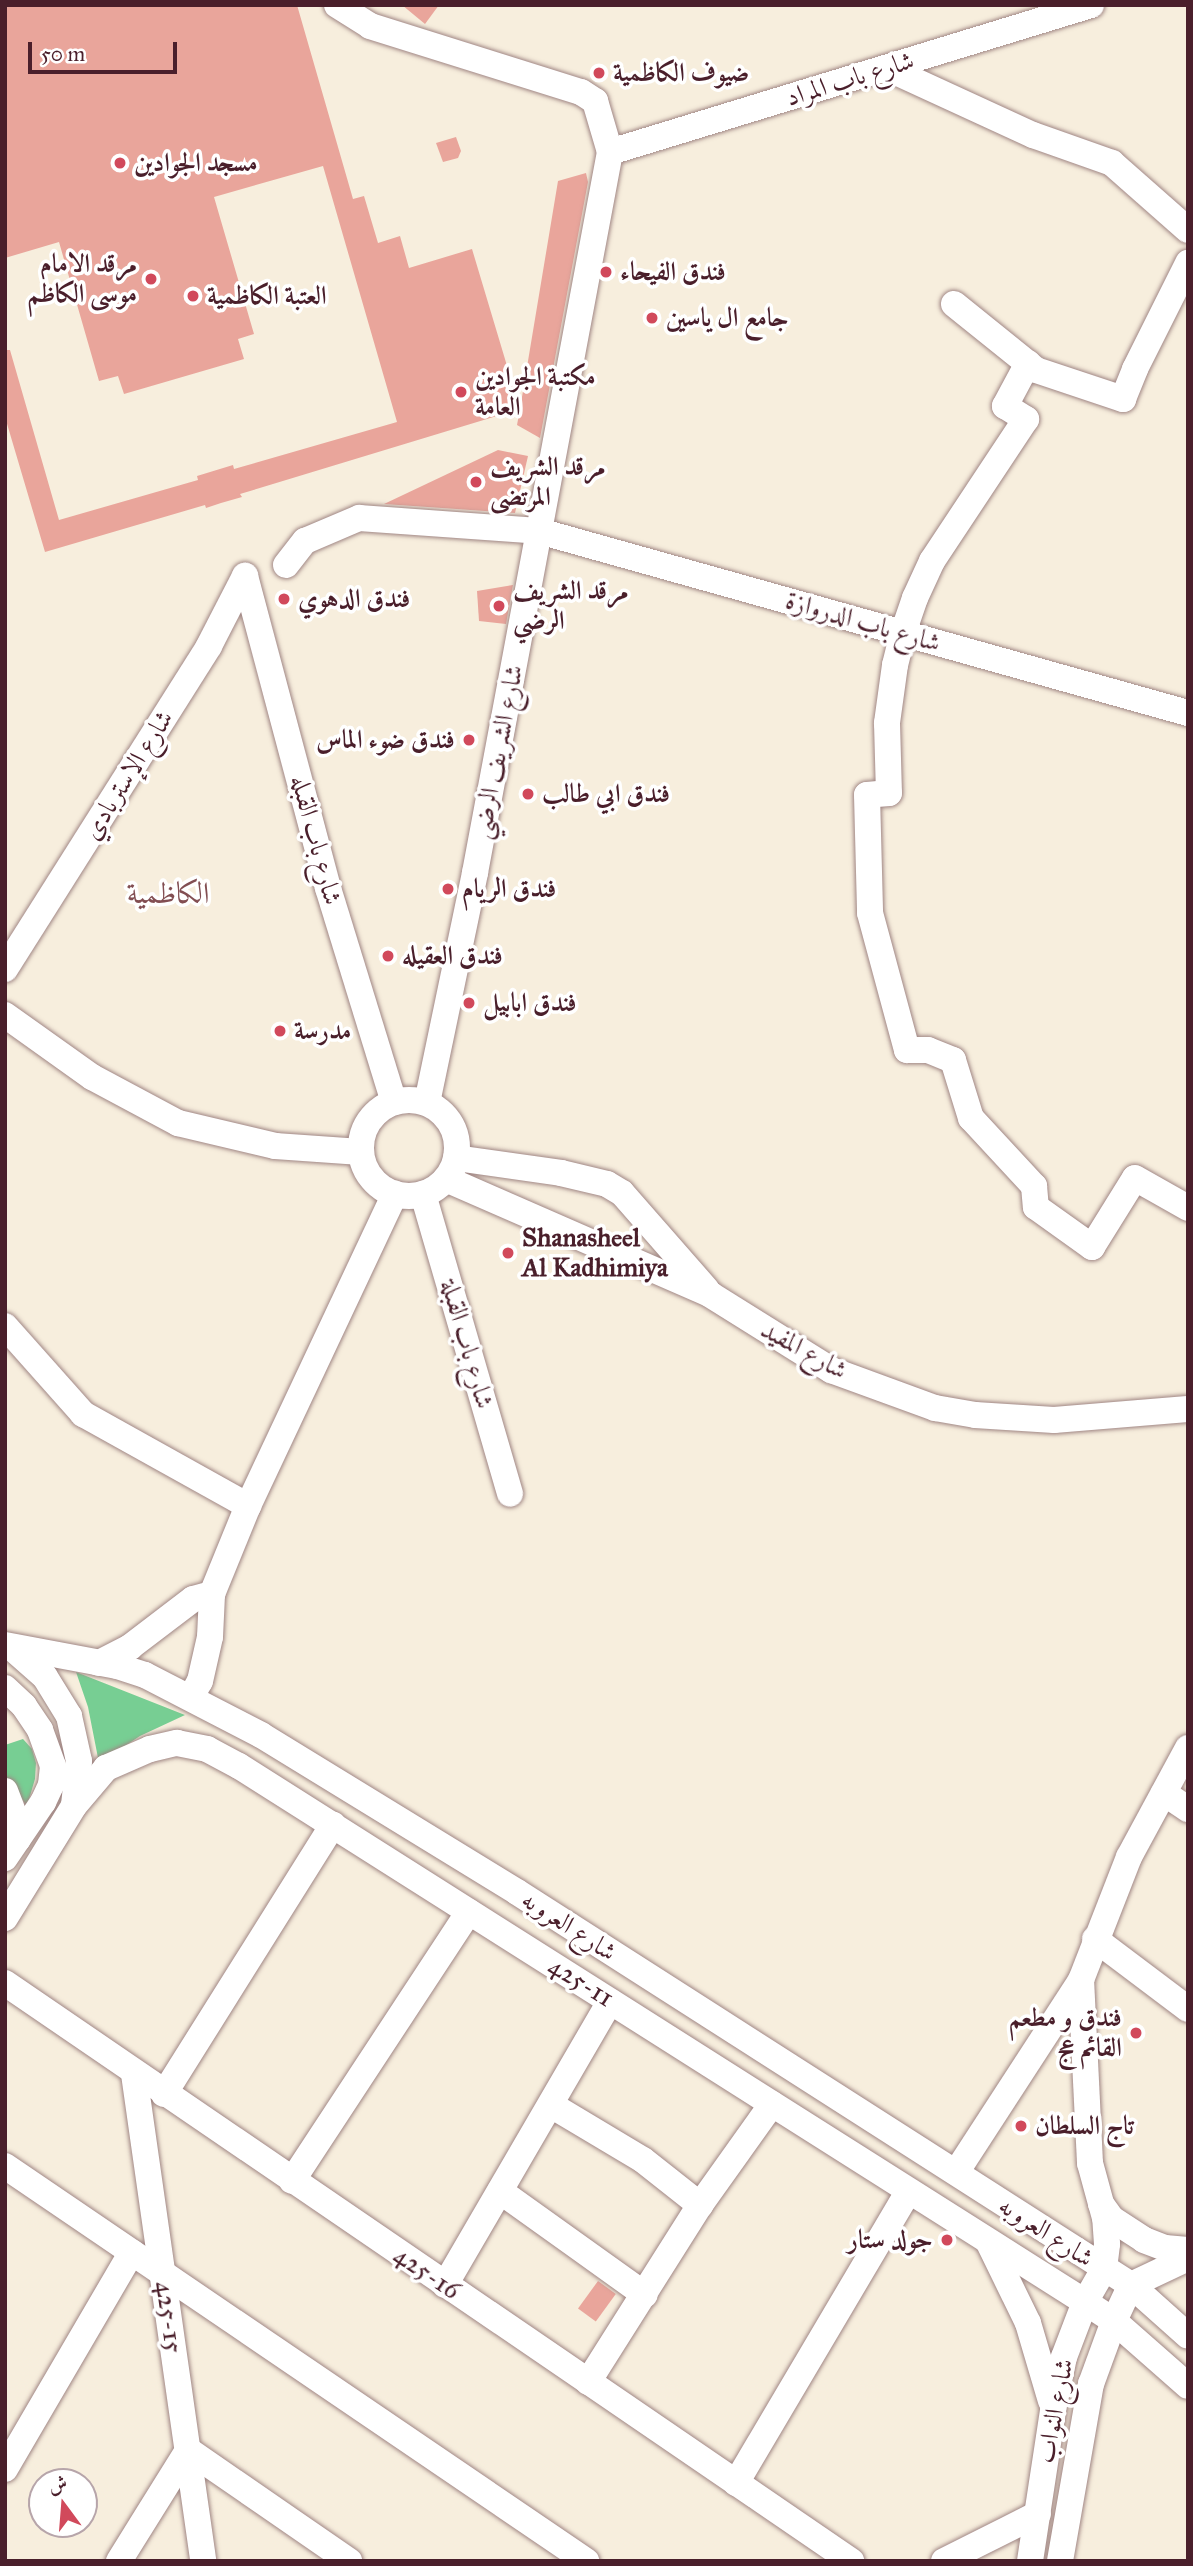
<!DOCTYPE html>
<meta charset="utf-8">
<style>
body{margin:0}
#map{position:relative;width:1193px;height:2566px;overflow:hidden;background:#f7eedd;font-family:"IM FELL Great Primer",Amiri,serif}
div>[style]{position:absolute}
.green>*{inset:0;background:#77ce93}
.building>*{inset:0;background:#e9a59b;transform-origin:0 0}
.roads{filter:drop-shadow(0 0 2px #a08684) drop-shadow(0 0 2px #a08684)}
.minor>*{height:26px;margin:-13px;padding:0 13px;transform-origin:13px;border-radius:13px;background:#fff}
.minor>.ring{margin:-13px;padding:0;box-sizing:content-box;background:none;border:26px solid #fff;border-radius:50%}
.dots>*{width:19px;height:19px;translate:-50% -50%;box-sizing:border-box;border:4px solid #fff;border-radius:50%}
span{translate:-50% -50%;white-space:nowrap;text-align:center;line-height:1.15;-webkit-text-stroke:7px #fff;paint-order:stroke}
.poi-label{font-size:26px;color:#4a1f2b;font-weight:700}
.left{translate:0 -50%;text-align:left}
.right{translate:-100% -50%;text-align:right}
.street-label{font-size:26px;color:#4a1f2b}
.quarter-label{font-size:30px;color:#824e52}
.frame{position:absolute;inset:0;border:7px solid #4a1f2b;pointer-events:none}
.north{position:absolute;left:28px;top:2468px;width:70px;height:70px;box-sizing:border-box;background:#fff;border:2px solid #b7a5aa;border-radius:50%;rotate:344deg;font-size:19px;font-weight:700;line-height:28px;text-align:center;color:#4a1f2b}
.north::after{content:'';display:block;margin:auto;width:24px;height:32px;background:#d1495b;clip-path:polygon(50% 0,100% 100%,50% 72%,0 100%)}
.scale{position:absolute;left:28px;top:42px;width:149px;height:32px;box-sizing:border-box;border:4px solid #4a1f2b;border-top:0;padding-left:9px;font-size:21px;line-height:24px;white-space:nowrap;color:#4a1f2b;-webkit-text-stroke:5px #fff;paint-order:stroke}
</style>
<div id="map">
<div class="green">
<i style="clip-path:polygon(76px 1672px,185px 1715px,140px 1736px,99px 1763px,88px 1707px)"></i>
<i style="clip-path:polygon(23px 1739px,32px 1749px,36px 1763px,35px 1779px,27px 1806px,5px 1775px,5px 1745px)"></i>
</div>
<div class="building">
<i style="clip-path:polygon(5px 5px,297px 5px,353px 199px,364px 196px,378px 243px,400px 236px,409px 268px,472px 249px,520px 409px,558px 181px,586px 173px,588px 182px,540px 438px,517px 425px,520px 409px,240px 494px,242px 497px,221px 503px,206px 508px,205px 505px,45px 552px,5px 417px,5px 350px,10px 350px,59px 520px,198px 480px,197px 476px,233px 465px,234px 469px,397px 422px,323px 166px,214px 197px,254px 334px,238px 339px,244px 359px,124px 394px,118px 376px,99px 381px,59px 242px,5px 258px)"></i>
<i style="clip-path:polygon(402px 5px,439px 5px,425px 24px)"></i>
<i style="clip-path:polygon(456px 137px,461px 151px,458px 158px,443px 162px,436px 143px)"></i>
<i style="clip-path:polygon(498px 450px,528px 456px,515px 513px,384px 504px)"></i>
<i style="clip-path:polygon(513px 585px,506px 624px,479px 621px,477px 591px)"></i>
<i style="left:598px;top:2281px;width:22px;height:34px;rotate:36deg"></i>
</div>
<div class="roads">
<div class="minor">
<i style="left:337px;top:5px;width:39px;rotate:32deg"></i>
<i style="left:370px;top:26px;width:221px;rotate:17.4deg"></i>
<i style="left:581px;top:92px;width:17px;rotate:33deg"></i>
<i style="left:595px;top:101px;width:53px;rotate:73.6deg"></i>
<i style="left:610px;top:152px;width:734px;rotate:100.61deg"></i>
<i style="left:475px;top:873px;width:235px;rotate:101.8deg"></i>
<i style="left:887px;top:68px;width:161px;rotate:24.7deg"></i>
<i style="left:1033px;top:135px;width:84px;rotate:19.5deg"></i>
<i style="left:1112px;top:163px;width:101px;rotate:41.4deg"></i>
<i style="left:610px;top:152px;width:503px;rotate:-16.99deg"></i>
<i style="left:954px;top:304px;width:105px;rotate:38.8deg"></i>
<i style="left:1036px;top:370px;width:92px;rotate:18.4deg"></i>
<i style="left:1123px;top:399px;width:32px;rotate:-68deg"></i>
<i style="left:1135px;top:369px;width:119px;rotate:-63.4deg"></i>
<i style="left:1028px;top:363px;width:49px;rotate:118.1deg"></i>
<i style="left:1005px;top:406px;width:25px;rotate:32deg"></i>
<i style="left:1026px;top:419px;width:170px;rotate:123.5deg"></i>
<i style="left:932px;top:561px;width:41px;rotate:114.7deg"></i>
<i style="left:915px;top:598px;width:37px;rotate:109deg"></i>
<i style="left:903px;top:633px;width:33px;rotate:104deg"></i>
<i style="left:895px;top:665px;width:59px;rotate:97.9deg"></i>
<i style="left:887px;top:723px;width:70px;rotate:88.4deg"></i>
<i style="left:889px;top:793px;width:22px;rotate:175deg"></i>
<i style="left:867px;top:795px;width:118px;rotate:88.5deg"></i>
<i style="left:870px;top:913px;width:142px;rotate:74.9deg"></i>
<i style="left:907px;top:1050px;width:21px"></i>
<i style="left:928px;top:1050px;width:27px;rotate:22deg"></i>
<i style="left:953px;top:1060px;width:61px;rotate:72.8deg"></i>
<i style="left:971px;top:1118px;width:93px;rotate:47.2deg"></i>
<i style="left:1034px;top:1186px;width:21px;rotate:85deg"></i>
<i style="left:1036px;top:1207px;width:69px;rotate:35.5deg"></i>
<i style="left:1092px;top:1247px;width:81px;rotate:-58.1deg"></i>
<i style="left:1135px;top:1178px;width:61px;rotate:29.5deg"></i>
<i style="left:286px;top:565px;width:31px;rotate:-52deg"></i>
<i style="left:305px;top:541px;width:59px;rotate:-23.1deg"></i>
<i style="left:359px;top:518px;width:180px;rotate:4.1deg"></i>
<i style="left:539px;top:531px;width:674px;rotate:15.67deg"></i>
<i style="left:245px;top:576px;width:323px;rotate:75.1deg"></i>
<i style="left:328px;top:888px;width:224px;rotate:72.9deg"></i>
<i style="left:5px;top:969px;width:382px;rotate:-57.7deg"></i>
<i style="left:209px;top:646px;width:79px;rotate:-62.8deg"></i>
<i style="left:5px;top:1015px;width:107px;rotate:35.5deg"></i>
<i style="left:92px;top:1077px;width:98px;rotate:28.1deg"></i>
<i style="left:178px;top:1123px;width:100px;rotate:13.3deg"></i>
<i style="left:275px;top:1146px;width:86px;rotate:4deg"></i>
<i class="ring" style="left:361px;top:1100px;width:70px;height:70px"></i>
<i style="left:456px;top:1158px;width:106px;rotate:8.1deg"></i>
<i style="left:561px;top:1173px;width:47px;rotate:13.4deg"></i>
<i style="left:607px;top:1184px;width:17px;rotate:31deg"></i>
<i style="left:622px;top:1193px;width:128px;rotate:48.8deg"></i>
<i style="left:446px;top:1179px;width:289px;rotate:23.6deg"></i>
<i style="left:711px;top:1295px;width:142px;rotate:32deg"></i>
<i style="left:831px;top:1370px;width:111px;rotate:20.1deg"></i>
<i style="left:935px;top:1408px;width:41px;rotate:9.9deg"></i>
<i style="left:975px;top:1415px;width:79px;rotate:3.6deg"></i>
<i style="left:1054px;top:1420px;width:134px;rotate:-4.7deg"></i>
<i style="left:423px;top:1194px;width:312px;rotate:73.8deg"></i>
<i style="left:5px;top:1326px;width:118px;rotate:48.4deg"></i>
<i style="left:83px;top:1414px;width:189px;rotate:29.1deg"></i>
<i style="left:5px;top:1645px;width:114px;rotate:10.6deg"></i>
<i style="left:117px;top:1666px;width:29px;rotate:18deg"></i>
<i style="left:145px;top:1675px;width:131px;rotate:27.3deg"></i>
<i style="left:261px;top:1735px;width:300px;rotate:31.5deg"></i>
<i style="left:517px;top:1892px;width:729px;rotate:32.62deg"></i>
<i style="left:1131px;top:2285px;width:76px;rotate:41.8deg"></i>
<i style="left:11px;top:1647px;width:45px;rotate:41.4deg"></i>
<i style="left:45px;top:1677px;width:46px;rotate:58.4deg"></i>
<i style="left:69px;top:1716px;width:46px;rotate:77.5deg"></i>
<i style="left:79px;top:1761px;width:44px;rotate:96.5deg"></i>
<i style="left:99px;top:1663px;width:35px;rotate:-27deg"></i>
<i style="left:130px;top:1647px;width:79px;rotate:-37.3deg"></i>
<i style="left:193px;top:1599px;width:20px;rotate:-15deg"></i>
<i style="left:5px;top:1688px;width:26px;rotate:43deg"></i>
<i style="left:24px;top:1706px;width:29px;rotate:56deg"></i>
<i style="left:40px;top:1730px;width:38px;rotate:70deg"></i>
<i style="left:53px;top:1766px;width:19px;rotate:96deg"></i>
<i style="left:51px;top:1785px;width:19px;rotate:115deg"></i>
<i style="left:43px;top:1802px;width:68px;rotate:124.2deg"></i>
<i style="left:191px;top:1697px;width:18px;rotate:-61deg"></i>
<i style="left:200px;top:1681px;width:45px;rotate:-77.2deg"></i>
<i style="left:210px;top:1637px;width:43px;rotate:-87.3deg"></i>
<i style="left:212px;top:1594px;width:95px;rotate:-67.8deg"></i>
<i style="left:248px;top:1506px;width:345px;rotate:-64.8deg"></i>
<i style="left:5px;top:1791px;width:33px;rotate:69deg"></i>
<i style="left:17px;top:1822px;width:17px;rotate:87deg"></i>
<i style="left:1164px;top:1793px;width:29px;rotate:34deg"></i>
<i style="left:5px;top:1918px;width:132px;rotate:-58.4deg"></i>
<i style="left:74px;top:1806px;width:50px;rotate:-49.9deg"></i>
<i style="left:106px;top:1768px;width:48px;rotate:-23.4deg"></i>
<i style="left:150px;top:1749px;width:28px;rotate:-13deg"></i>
<i style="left:177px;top:1743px;width:31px;rotate:11deg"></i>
<i style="left:207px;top:1749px;width:36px;rotate:28deg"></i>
<i style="left:239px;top:1766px;width:1002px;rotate:32.36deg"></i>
<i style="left:1085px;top:2302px;width:35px;rotate:33deg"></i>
<i style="left:1114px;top:2321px;width:98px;rotate:41.3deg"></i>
<i style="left:1095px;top:1939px;width:116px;rotate:37deg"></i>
<i style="left:5px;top:1983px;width:1025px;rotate:34.34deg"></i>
<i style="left:134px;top:2074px;width:492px;rotate:81.9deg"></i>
<i style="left:164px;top:2094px;width:318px;rotate:-57.9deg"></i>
<i style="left:551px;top:2105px;width:107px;rotate:30.9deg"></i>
<i style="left:643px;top:2160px;width:73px;rotate:38.3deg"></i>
<i style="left:5px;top:2166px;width:703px;rotate:34.21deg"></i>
<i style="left:959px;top:2168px;width:224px;rotate:-57deg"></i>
<i style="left:1081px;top:1980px;width:132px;rotate:-68.7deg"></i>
<i style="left:1129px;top:1857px;width:124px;rotate:-61.6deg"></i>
<i style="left:292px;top:2181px;width:322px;rotate:-56.7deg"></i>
<i style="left:500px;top:2191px;width:178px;rotate:35.6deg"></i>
<i style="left:1101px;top:2204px;width:19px;rotate:54deg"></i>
<i style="left:1112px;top:2219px;width:38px;rotate:33deg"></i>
<i style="left:1144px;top:2240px;width:22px;rotate:21deg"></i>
<i style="left:1165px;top:2248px;width:23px;rotate:5deg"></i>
<i style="left:989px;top:2243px;width:89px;rotate:64deg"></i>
<i style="left:1028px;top:2323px;width:81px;rotate:73.6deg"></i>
<i style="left:445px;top:2285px;width:328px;rotate:-59.8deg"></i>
<i style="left:588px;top:2382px;width:209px;rotate:-57.7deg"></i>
<i style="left:700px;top:2205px;width:124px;rotate:-54.5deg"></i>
<i style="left:5px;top:2469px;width:251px;rotate:-59.7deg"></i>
<i style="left:736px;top:2483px;width:339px;rotate:-59.4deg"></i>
<i style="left:119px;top:2561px;width:131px;rotate:-58.1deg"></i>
<i style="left:188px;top:2450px;width:196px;rotate:34.6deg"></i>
<i style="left:944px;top:2561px;width:105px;rotate:-26.6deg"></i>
<i style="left:1030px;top:2561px;width:153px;rotate:-81.3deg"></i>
<i style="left:1053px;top:2410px;width:54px;rotate:-78.3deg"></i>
<i style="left:1064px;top:2357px;width:59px;rotate:-69.1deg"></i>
<i style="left:1085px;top:2302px;width:38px;rotate:-60deg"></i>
<i style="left:1104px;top:2269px;width:25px;rotate:-83deg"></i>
<i style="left:1107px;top:2244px;width:26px;rotate:-94deg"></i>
<i style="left:1105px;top:2218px;width:57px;rotate:-105.3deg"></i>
<i style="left:1090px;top:2163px;width:183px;rotate:-92.8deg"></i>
<i style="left:1060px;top:2561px;width:180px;rotate:-80.1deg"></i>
<i style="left:1091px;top:2384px;width:67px;rotate:-69.9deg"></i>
<i style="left:1114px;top:2321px;width:40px;rotate:-65deg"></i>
<i style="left:1131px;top:2285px;width:63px;rotate:-25.3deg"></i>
</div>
</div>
<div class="dots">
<i style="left:599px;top:73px;background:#d1495b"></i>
<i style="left:120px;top:163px;background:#d1495b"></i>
<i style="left:606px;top:272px;background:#d1495b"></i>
<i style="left:151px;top:279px;background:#d1495b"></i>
<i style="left:193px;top:296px;background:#d1495b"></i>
<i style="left:652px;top:318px;background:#d1495b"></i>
<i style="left:461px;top:392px;background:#d1495b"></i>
<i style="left:476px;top:482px;background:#d1495b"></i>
<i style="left:284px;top:599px;background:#d1495b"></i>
<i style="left:499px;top:606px;background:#d1495b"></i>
<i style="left:469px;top:740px;background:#d1495b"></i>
<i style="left:528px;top:794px;background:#d1495b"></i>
<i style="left:448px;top:889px;background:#d1495b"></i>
<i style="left:388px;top:956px;background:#d1495b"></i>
<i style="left:469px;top:1003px;background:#d1495b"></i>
<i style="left:280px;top:1031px;background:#d1495b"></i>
<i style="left:508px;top:1253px;background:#d1495b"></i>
<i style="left:1136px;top:2033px;background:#d1495b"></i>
<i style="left:1021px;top:2126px;background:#d1495b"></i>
<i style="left:947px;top:2240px;background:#d1495b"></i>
</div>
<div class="poi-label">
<span class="left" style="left:613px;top:73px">ضيوف الكاظمية</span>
<span class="left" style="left:134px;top:163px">مسجد الجوادين</span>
<span class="right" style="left:137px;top:279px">مرقد الامام<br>موسى الكاظم</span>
<span class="left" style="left:620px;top:272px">فندق الفيحاء</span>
<span class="left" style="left:207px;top:296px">العتبة الكاظمية</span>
<span class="left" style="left:666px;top:318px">جامع ال ياسين</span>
<span class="left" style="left:475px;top:392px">مكتبة الجوادين<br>العامة</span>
<span class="left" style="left:490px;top:482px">مرقد الشريف<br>المرتضى</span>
<span class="left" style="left:513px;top:606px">مرقد الشريف<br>الرضي</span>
<span class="left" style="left:298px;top:599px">فندق الدهوي</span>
<span class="right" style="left:455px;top:740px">فندق ضوء الماس</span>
<span class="left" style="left:542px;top:794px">فندق ابي طالب</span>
<span class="left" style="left:462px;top:889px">فندق الريام</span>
<span class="left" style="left:402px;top:956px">فندق العقيله</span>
<span class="left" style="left:483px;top:1003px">فندق ابابيل</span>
<span class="left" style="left:294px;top:1031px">مدرسة</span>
<span class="left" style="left:522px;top:1253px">Shanasheel<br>Al Kadhimiya</span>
<span class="right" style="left:1122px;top:2033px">فندق و مطعم<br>القائم عج</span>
<span class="left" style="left:1035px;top:2126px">تاج السلطان</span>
<span class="right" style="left:933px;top:2240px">جولد ستار</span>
</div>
<div class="street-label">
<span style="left:850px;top:79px;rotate:-17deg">شارع باب المراد</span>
<span style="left:863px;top:622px;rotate:16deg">شارع باب الدروازة</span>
<span style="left:498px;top:752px;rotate:-79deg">شارع الشريف الرضي</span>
<span style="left:128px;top:775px;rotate:-58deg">شارع الإستربادي</span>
<span style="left:316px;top:840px;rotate:75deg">شارع باب القبله</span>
<span style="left:467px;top:1344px;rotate:74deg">شارع باب القبلة</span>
<span style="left:804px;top:1350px;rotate:29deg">شارع المفيد</span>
<span style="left:569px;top:1926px;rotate:33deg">شارع العروبه</span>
<span style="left:581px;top:1982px;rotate:32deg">425-11</span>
<span style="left:1046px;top:2232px;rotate:33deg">شارع العروبه</span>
<span style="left:427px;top:2273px;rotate:34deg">425-16</span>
<span style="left:169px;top:2317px;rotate:82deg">425-15</span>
<span style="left:1055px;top:2411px;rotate:-79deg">شارع النواب</span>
</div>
<div class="quarter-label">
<span style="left:168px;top:893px">الكاظمية</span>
</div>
<div class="frame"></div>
<div class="north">ش</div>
<div class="scale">50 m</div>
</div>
